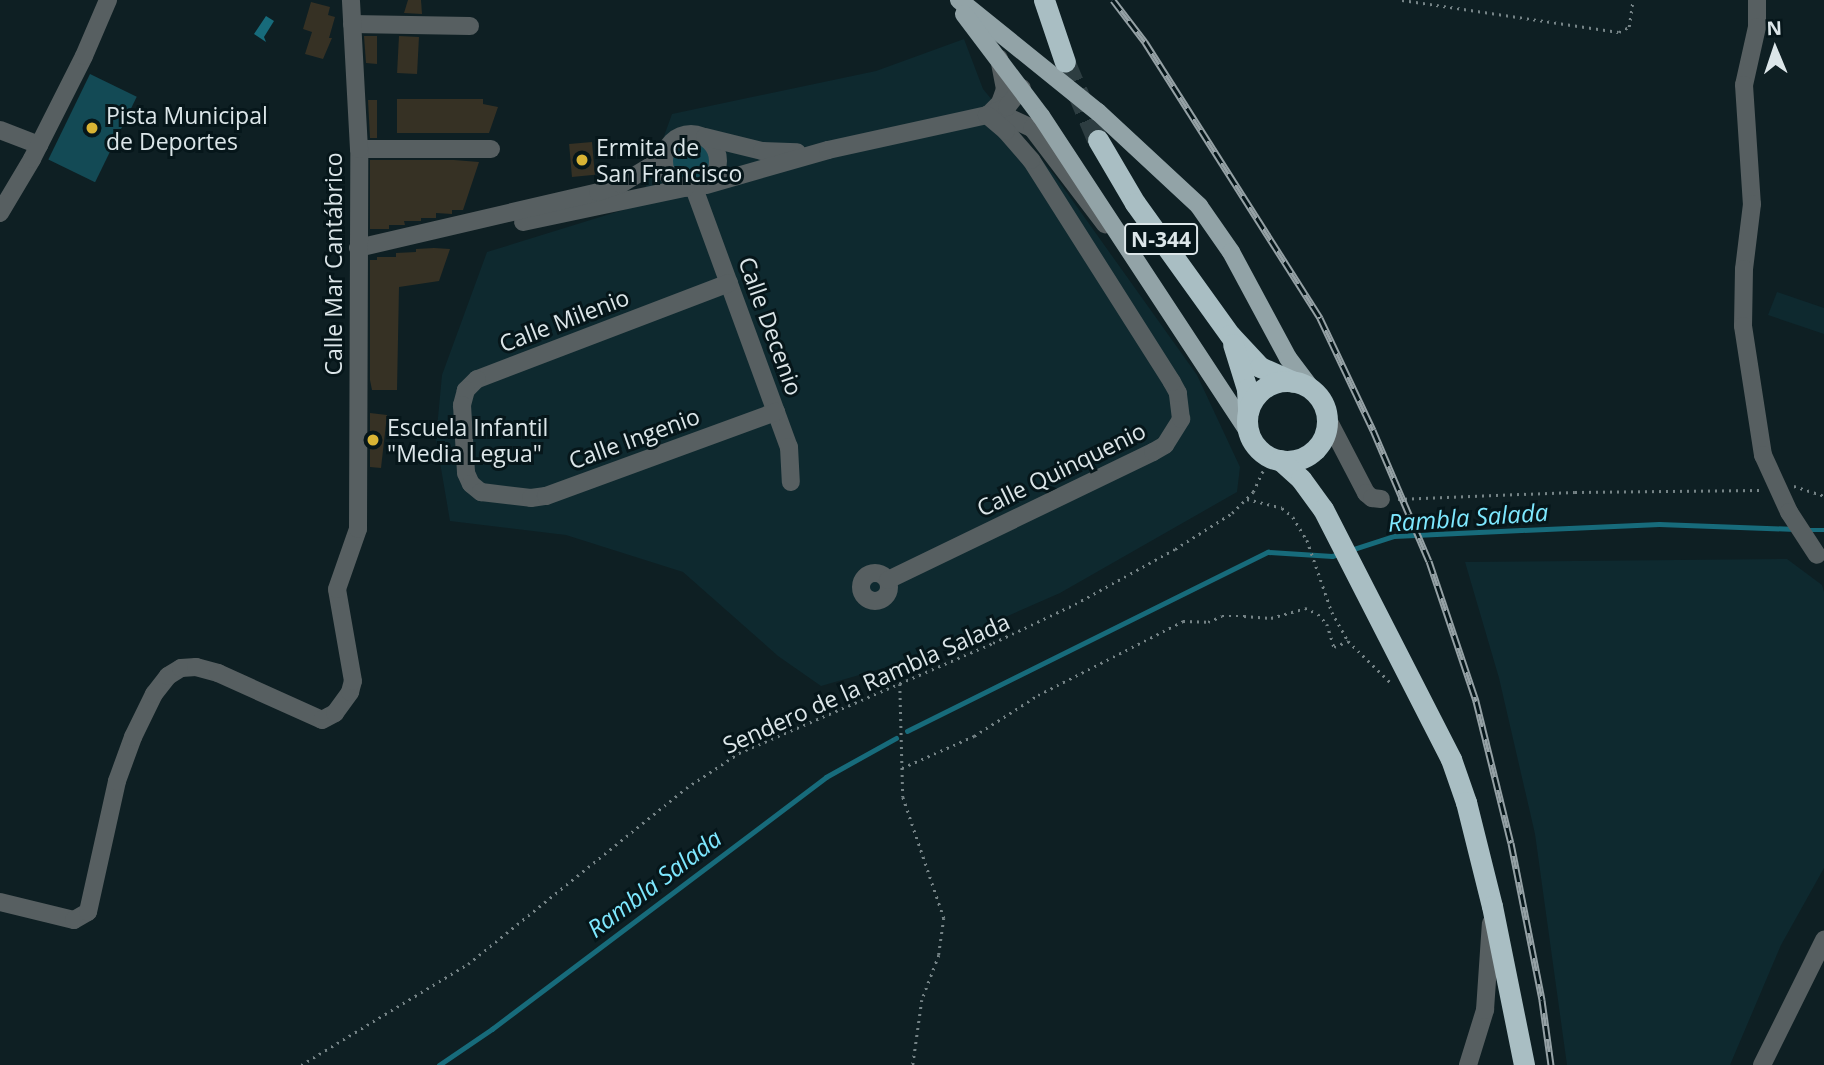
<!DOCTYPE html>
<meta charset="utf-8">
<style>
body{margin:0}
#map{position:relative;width:1824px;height:1065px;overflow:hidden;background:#0e1f23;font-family:"Open Sans",sans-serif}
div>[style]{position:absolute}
.built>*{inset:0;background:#0e292f}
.green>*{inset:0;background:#134a55;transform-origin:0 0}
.round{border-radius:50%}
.water>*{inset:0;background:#176b7b}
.stream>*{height:4.5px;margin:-2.25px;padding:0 2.25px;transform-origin:2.25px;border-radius:2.25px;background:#176b7b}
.building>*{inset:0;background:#363124;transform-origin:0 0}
.highway-tunnel>*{height:21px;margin-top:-10.5px;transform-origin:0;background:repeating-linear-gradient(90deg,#2d3d41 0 21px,transparent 0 31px)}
.path>*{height:2.5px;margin-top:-1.25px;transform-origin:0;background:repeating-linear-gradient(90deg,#758386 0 2px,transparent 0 7px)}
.minor>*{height:18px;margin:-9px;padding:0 9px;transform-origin:9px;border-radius:9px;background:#575f61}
.minor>.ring{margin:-9px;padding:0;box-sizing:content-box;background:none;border:18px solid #575f61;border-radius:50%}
.major>*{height:18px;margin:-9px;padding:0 9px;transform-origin:9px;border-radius:9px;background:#92a3a7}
.highway>*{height:21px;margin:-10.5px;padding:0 10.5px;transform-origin:10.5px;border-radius:10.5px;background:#a9bec3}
.highway>.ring{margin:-10.5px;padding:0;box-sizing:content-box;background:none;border:21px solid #a9bec3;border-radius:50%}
.rail>*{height:7px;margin-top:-3.5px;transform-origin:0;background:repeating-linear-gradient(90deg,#06161a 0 13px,#95a1a5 0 26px);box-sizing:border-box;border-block:2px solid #95a1a5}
.dots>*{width:19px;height:19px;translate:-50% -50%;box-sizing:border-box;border:4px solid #06161a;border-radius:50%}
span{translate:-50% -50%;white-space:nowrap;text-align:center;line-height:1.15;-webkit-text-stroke:6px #06161a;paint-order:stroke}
.shield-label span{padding:2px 5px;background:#06161a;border:2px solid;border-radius:5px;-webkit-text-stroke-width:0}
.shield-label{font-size:21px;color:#dce6e9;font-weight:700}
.poi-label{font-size:23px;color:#dce6e9}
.left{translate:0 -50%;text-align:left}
.street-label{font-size:23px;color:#dce6e9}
.water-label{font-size:24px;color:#7ee8ff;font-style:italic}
.north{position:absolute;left:1740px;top:14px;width:70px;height:70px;-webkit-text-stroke:5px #06161a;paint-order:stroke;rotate:358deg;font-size:19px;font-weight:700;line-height:28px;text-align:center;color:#dce6e9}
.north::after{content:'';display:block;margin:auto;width:24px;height:32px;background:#dce6e9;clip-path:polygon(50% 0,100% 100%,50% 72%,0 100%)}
</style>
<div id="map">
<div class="built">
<i style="clip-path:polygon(964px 39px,983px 89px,1055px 176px,1197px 375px,1240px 467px,1237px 492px,1060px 593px,901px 663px,821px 686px,778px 656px,683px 572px,566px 535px,450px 521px,436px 439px,442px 375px,487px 252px,639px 205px,672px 114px,876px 71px)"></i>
<i style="clip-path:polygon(1777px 292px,1824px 308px,1824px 334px,1768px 315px)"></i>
<i style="clip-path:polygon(1787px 559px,1822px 585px,1824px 592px,1824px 868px,1781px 945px,1730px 1065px,1567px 1065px,1535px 834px,1499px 678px,1465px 562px)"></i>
</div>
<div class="green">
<i style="left:90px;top:74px;width:52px;height:95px;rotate:26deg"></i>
<i class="round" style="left:668px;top:138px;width:46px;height:46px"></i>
</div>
<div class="water">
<i style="clip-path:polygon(266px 16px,274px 21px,264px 37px,266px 42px,254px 34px)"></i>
</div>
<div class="stream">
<i style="left:1807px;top:530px;width:17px"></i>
<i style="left:1351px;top:550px;width:45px;rotate:-18deg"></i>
<i style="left:1394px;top:536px;width:127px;rotate:-2.7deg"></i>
<i style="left:1521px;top:530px;width:138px;rotate:-2.5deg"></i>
<i style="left:1659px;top:524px;width:136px;rotate:2.1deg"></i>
<i style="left:907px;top:731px;width:403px;rotate:-26.4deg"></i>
<i style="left:1268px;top:552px;width:64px;rotate:3.6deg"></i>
<i style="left:1332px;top:556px;width:8px;rotate:-14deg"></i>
<i style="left:439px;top:1065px;width:64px;rotate:-34.2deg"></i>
<i style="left:492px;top:1029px;width:418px;rotate:-37deg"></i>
<i style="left:826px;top:777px;width:80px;rotate:-29.1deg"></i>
</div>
<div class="building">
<i style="clip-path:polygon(408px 0,421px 0,422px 14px,404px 13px)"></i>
<i style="clip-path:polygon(311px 2px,330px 7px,328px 15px,335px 17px,329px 38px,332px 38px,323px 59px,305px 54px,312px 32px,303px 29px)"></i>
<i style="clip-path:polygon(364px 36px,377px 36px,377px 64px,366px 63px)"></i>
<i style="left:399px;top:36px;width:20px;height:37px;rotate:3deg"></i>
<i style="clip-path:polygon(397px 99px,483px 99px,483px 104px,498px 107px,489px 133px,397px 133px)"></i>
<i style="clip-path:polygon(368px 100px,377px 100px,377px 138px,370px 138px)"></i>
<i style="left:592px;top:142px;width:33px;height:23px;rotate:85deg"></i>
<i style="clip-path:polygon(370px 160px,454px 160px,479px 162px,463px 210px,452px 210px,452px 214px,436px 213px,436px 218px,421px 218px,421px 221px,404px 221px,405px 225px,389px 225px,389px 229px,370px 229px)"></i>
<i style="clip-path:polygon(434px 248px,450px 249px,439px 281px,399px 287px,397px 390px,372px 390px,370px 380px,370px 260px,377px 260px,377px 257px,396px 257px,396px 253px,416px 252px,416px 249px)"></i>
<i style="clip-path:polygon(370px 413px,387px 415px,381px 468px,370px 467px)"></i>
</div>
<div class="highway-tunnel">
<i style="left:1065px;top:62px;width:85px;rotate:67.1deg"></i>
</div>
<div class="path">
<i style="left:1402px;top:0;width:219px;rotate:8.4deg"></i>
<i style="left:1619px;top:32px;width:11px;rotate:-27deg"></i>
<i style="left:1629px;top:27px;width:27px;rotate:-82deg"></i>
<i style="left:1794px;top:486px;width:32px;rotate:18deg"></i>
<i style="left:1247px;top:499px;width:36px;rotate:14deg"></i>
<i style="left:1282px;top:508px;width:14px;rotate:39deg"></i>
<i style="left:1293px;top:517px;width:27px;rotate:59deg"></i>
<i style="left:1307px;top:540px;width:76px;rotate:70.9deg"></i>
<i style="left:1332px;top:612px;width:33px;rotate:61deg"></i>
<i style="left:1348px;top:641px;width:59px;rotate:44.3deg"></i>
<i style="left:1398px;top:499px;width:177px;rotate:-2.3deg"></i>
<i style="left:1575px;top:492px;width:187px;rotate:-0.6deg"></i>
<i style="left:900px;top:684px;width:113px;rotate:88.5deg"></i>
<i style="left:903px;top:797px;width:128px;rotate:71.3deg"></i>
<i style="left:944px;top:918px;width:37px;rotate:98deg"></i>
<i style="left:939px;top:955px;width:48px;rotate:110.7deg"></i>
<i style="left:922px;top:1000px;width:66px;rotate:97.9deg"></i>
<i style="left:902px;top:768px;width:79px;rotate:-24deg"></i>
<i style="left:974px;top:736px;width:76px;rotate:-32.6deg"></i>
<i style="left:1038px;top:695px;width:163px;rotate:-27deg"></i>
<i style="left:1183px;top:621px;width:25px;rotate:2deg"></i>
<i style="left:1208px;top:622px;width:15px;rotate:-23deg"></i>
<i style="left:1222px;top:616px;width:22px"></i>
<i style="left:1244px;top:616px;width:27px;rotate:4deg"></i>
<i style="left:1271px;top:618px;width:35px;rotate:-16deg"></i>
<i style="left:1305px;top:608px;width:14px;rotate:25deg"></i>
<i style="left:1318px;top:614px;width:13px;rotate:48deg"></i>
<i style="left:1327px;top:624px;width:24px;rotate:73deg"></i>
<i style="left:1334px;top:647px;width:15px;rotate:-23deg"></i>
<i style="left:301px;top:1065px;width:195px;rotate:-31.2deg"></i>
<i style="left:468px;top:964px;width:280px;rotate:-38.9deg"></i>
<i style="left:686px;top:788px;width:64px;rotate:-33.4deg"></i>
<i style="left:739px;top:753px;width:277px;rotate:-23.4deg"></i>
<i style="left:993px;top:643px;width:91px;rotate:-25.4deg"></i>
<i style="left:1075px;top:604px;width:114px;rotate:-28.8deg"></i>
<i style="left:1175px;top:549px;width:67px;rotate:-32.3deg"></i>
<i style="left:1232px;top:513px;width:30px;rotate:-45deg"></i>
<i style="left:1253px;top:492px;width:26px;rotate:-65deg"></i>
</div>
<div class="minor">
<i style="left:1757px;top:0;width:27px;rotate:90deg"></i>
<i style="left:1757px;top:27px;width:59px;rotate:102.6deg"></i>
<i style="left:1744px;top:85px;width:119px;rotate:86.2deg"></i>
<i style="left:1752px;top:204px;width:65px;rotate:97deg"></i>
<i style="left:1744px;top:269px;width:57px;rotate:91deg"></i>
<i style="left:1743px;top:326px;width:131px;rotate:81.2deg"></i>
<i style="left:1763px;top:455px;width:63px;rotate:65.5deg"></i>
<i style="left:1789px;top:512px;width:51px;rotate:56.9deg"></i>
<i style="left:352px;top:24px;width:118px;rotate:1deg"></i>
<i style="left:990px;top:113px;width:14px;rotate:-45deg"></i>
<i style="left:1000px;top:103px;width:15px;rotate:-70deg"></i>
<i style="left:1005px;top:89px;width:31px;rotate:-101deg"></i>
<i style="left:987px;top:115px;width:21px;rotate:5deg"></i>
<i style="left:1008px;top:117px;width:26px;rotate:25deg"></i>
<i style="left:1032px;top:128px;width:121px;rotate:52.8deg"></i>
<i style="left:0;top:130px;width:42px;rotate:21deg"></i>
<i class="ring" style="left:664px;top:134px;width:36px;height:36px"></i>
<i style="left:705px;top:137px;width:59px;rotate:13.8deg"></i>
<i style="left:762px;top:151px;width:35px;rotate:2deg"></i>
<i style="left:359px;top:149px;width:132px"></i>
<i style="left:706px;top:185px;width:127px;rotate:-16deg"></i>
<i style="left:828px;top:150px;width:163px;rotate:-12.4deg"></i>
<i style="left:987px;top:115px;width:22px;rotate:-22deg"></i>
<i style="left:1007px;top:107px;width:24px;rotate:-52deg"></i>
<i style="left:694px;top:188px;width:276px;rotate:69.9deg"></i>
<i style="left:789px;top:447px;width:35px;rotate:87deg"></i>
<i style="left:0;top:213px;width:63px;rotate:-59.3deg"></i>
<i style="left:32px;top:159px;width:115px;rotate:-63.2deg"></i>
<i style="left:84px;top:56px;width:61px;rotate:-66.8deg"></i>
<i style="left:523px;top:222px;width:166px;rotate:-11.9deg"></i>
<i style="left:358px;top:248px;width:246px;rotate:-13.1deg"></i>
<i style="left:598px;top:192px;width:24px;rotate:-19deg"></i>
<i style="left:621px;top:184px;width:50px;rotate:-31.2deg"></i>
<i style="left:729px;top:283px;width:270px;rotate:159.1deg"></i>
<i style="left:477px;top:379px;width:16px;rotate:135deg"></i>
<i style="left:466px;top:390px;width:16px;rotate:105deg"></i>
<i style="left:462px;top:405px;width:68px;rotate:86.6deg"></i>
<i style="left:466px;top:473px;width:12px;rotate:66deg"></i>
<i style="left:471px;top:484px;width:13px;rotate:39deg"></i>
<i style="left:481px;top:492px;width:50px;rotate:6.8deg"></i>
<i style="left:531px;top:498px;width:15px;rotate:-8deg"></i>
<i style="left:546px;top:496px;width:245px;rotate:-20.1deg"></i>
<i style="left:1326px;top:416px;width:87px;rotate:62.5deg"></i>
<i style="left:1366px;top:493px;width:8px;rotate:40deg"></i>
<i style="left:1372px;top:498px;width:9px;rotate:6deg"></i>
<i class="ring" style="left:861px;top:573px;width:10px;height:10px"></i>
<i style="left:888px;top:580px;width:294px;rotate:-25.8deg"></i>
<i style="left:1153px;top:452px;width:14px;rotate:-30deg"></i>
<i style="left:1165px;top:445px;width:31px;rotate:-58deg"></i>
<i style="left:1181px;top:419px;width:26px;rotate:-97deg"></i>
<i style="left:1178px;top:393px;width:13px;rotate:-119deg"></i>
<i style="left:1172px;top:382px;width:263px;rotate:-122.4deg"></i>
<i style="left:1031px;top:160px;width:38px;rotate:-131deg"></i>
<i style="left:1006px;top:131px;width:25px;rotate:-140deg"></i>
<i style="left:0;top:902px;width:76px;rotate:13.7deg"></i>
<i style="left:74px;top:920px;width:16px;rotate:-30deg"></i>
<i style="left:88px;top:912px;width:134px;rotate:-77.5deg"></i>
<i style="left:117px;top:781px;width:47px;rotate:-70deg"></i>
<i style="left:133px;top:737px;width:48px;rotate:-64deg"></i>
<i style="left:154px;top:694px;width:23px;rotate:-52deg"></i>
<i style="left:168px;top:676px;width:15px;rotate:-32deg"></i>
<i style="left:181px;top:668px;width:15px;rotate:-4deg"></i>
<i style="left:196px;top:667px;width:23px;rotate:15deg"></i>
<i style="left:218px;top:673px;width:114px;rotate:24.3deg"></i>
<i style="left:322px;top:720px;width:15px;rotate:-28deg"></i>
<i style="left:335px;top:713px;width:26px;rotate:-54deg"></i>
<i style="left:350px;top:692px;width:11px;rotate:-75deg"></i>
<i style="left:353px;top:681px;width:93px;rotate:-99.9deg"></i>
<i style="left:337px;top:589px;width:64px;rotate:-70.7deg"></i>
<i style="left:358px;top:529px;width:380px;rotate:-89.8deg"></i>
<i style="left:359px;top:149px;width:149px;rotate:-93.1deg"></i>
<i style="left:1468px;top:1065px;width:58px;rotate:-72.8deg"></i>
<i style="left:1485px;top:1010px;width:87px;rotate:-86.1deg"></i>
<i style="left:1762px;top:1065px;width:140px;rotate:-63.6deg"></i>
</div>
<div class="major">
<i style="left:959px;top:0;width:179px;rotate:38.9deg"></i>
<i style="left:1098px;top:112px;width:138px;rotate:42.9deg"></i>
<i style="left:1199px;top:206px;width:56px;rotate:55.2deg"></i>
<i style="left:1231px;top:252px;width:120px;rotate:61.7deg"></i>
<i style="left:1288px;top:358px;width:41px;rotate:52.9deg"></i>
<i style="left:964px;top:14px;width:128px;rotate:53deg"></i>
<i style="left:1041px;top:116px;width:379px;rotate:56.7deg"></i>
<i style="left:1317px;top:451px;width:7px;rotate:-74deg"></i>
</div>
<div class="highway">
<i style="left:1044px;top:0;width:65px;rotate:71.3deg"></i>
<i style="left:1098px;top:140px;width:73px;rotate:59.6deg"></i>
<i style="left:1135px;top:203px;width:163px;rotate:54.3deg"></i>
<i style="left:1230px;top:335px;width:44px;rotate:46.8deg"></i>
<i style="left:1260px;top:367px;width:36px;rotate:24deg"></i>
<i style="left:1233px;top:344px;width:47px;rotate:72.7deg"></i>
<i style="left:1247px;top:389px;width:22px;rotate:87deg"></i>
<i class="ring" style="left:1247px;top:381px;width:59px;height:59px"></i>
<i style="left:1280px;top:460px;width:28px;rotate:42deg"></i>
<i style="left:1301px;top:479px;width:37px;rotate:54deg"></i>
<i style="left:1323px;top:509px;width:281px;rotate:62.9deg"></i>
<i style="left:1451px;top:759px;width:46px;rotate:70.8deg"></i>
<i style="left:1466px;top:802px;width:107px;rotate:76deg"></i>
<i style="left:1492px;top:906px;width:162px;rotate:78.6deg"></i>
</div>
<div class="rail">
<i style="left:1113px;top:0;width:53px;rotate:52.7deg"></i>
<i style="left:1145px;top:42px;width:327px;rotate:57.6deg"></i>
<i style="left:1320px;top:318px;width:124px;rotate:64.7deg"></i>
<i style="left:1373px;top:430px;width:142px;rotate:66.9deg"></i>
<i style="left:1429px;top:561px;width:148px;rotate:71.4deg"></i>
<i style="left:1476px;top:701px;width:146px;rotate:76.2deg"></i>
<i style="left:1511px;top:843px;width:160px;rotate:78.8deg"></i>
<i style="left:1542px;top:1000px;width:66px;rotate:82.1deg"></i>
</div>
<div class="dots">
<i style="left:92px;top:128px;background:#d9b434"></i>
<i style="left:582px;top:160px;background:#d9b434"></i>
<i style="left:373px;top:440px;background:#d9b434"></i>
</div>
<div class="shield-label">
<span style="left:1161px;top:239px">N-344</span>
</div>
<div class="poi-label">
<span class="left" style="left:106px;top:128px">Pista Municipal<br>de Deportes</span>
<span class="left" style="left:596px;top:160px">Ermita de<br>San Francisco</span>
<span class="left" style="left:387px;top:440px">Escuela Infantil<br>"Media Legua"</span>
</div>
<div class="street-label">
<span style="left:333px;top:264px;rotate:-90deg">Calle Mar Cantábrico</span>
<span style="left:564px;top:320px;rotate:-21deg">Calle Milenio</span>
<span style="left:771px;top:326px;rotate:70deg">Calle Decenio</span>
<span style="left:634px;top:438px;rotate:-20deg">Calle Ingenio</span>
<span style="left:1061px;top:469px;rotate:-26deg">Calle Quinquenio</span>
<span style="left:866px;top:683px;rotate:-24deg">Sendero de la Rambla Salada</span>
</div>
<div class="water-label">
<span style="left:1468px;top:517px;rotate:-4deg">Rambla Salada</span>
<span style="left:654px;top:883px;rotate:-37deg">Rambla Salada</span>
</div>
<div class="north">N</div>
</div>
